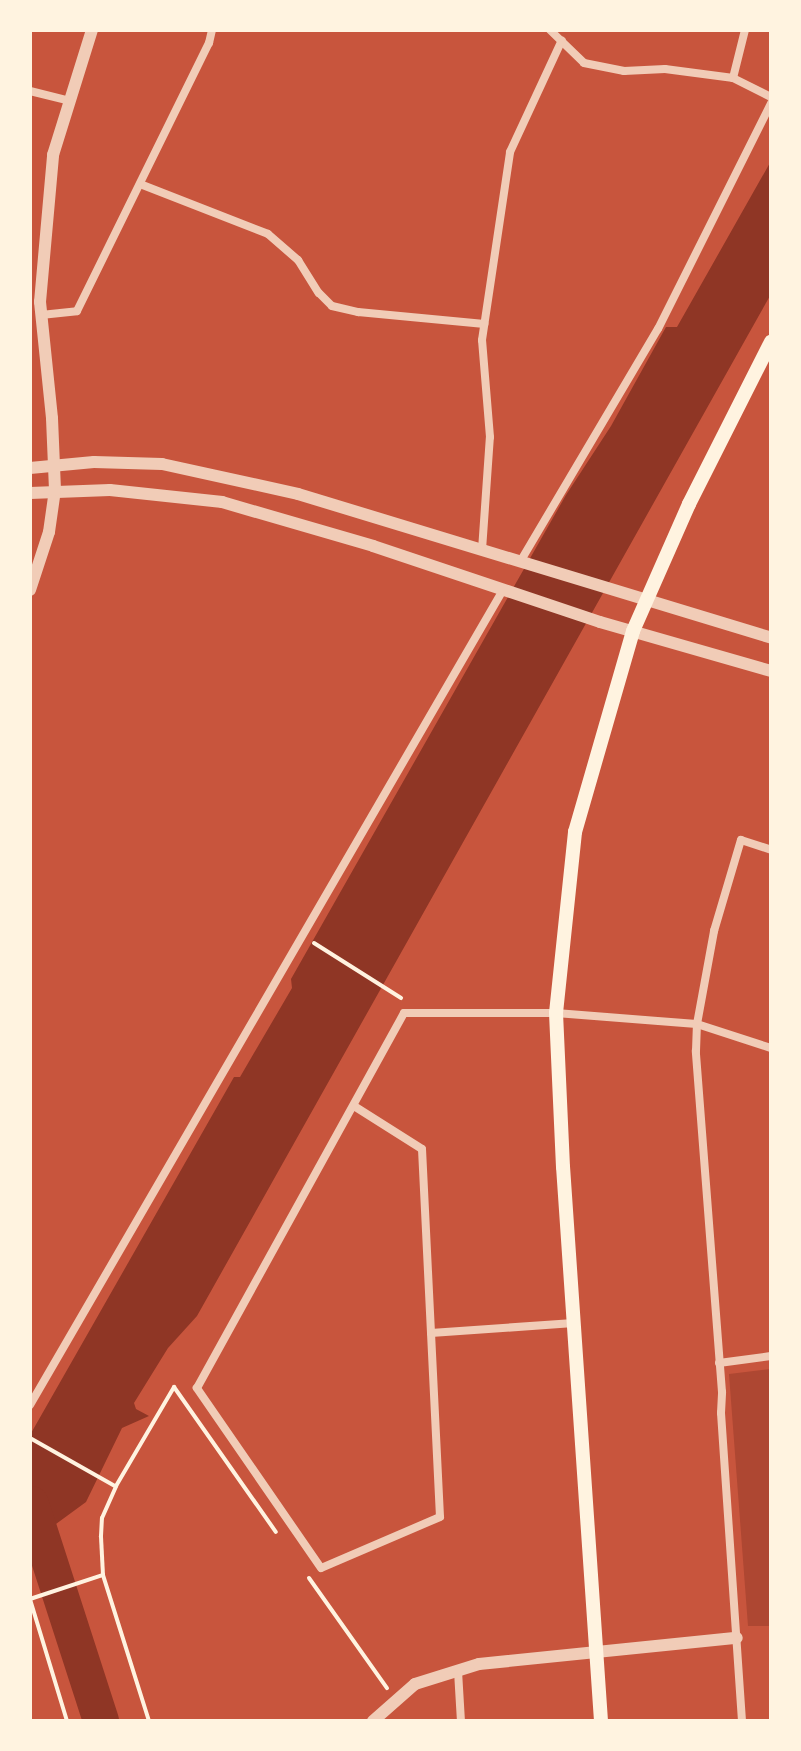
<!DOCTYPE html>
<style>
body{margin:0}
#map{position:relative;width:801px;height:1751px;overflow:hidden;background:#c8553d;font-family:"Source Serif 4",serif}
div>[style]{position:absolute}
.green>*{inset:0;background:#ae4732}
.water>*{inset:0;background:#8f3625}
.river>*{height:36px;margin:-18px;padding:0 18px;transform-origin:18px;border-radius:18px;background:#8f3625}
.path>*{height:4px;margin:-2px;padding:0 2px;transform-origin:2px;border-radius:2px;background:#fff3e0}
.minor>*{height:8px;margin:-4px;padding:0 4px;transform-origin:4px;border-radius:4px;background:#f1ccb7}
.tertiary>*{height:12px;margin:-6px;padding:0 6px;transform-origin:6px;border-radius:6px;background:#f1ccb7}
.secondary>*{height:14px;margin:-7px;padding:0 7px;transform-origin:7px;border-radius:7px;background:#fff3e0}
span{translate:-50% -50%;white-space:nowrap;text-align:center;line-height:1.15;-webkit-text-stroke:8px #fff3e0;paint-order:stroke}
.frame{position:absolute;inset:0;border:32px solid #fff3e0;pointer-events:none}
</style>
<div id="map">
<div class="green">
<i style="clip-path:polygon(771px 1369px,771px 1626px,748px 1626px,729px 1374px)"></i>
</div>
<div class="water">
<i style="clip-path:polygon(771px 161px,771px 294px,197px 1316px,168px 1348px,134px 1403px,136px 1409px,149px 1416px,122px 1428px,86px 1502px,30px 1543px,30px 1435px,234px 1077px,240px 1077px,292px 988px,291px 979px,566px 495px,611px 426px,666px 327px,677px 327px)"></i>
</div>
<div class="river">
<i style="left:31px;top:1504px;width:228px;rotate:72.1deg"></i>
</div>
<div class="path">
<i style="left:314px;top:943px;width:103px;rotate:32.3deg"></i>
<i style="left:30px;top:1438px;width:98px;rotate:29.5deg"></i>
<i style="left:309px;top:1578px;width:135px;rotate:54.7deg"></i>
<i style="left:67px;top:1721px;width:127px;rotate:-106.9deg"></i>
<i style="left:30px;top:1599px;width:77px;rotate:-18.2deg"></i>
<i style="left:149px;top:1721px;width:153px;rotate:-107.5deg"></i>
<i style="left:103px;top:1575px;width:39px;rotate:-93deg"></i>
<i style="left:101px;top:1536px;width:18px;rotate:-87deg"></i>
<i style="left:102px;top:1518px;width:35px;rotate:-66deg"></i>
<i style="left:116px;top:1486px;width:115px;rotate:-59.6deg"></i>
<i style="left:174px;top:1387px;width:177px;rotate:54.9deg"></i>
</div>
<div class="minor">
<i style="left:550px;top:30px;width:47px;rotate:44.1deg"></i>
<i style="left:584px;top:63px;width:41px;rotate:11.3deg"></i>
<i style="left:624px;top:71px;width:41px;rotate:-2.8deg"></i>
<i style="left:665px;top:69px;width:69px;rotate:7.5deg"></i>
<i style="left:733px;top:78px;width:42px;rotate:26.6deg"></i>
<i style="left:733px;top:78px;width:49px;rotate:-76deg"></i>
<i style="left:30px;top:91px;width:41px;rotate:14deg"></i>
<i style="left:140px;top:184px;width:137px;rotate:21.3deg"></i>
<i style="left:268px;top:234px;width:40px;rotate:41deg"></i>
<i style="left:298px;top:260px;width:39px;rotate:58deg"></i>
<i style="left:319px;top:293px;width:18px;rotate:45deg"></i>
<i style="left:332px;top:306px;width:27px;rotate:13deg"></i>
<i style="left:358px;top:312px;width:127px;rotate:5.4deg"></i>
<i style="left:41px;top:315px;width:36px;rotate:-6deg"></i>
<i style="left:77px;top:311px;width:299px;rotate:-63.8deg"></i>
<i style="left:209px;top:43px;width:13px;rotate:-77deg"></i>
<i style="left:482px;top:550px;width:113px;rotate:-86deg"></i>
<i style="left:490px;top:437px;width:97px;rotate:-94.7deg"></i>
<i style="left:482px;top:340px;width:190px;rotate:-81.5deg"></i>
<i style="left:510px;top:152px;width:123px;rotate:-65.1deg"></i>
<i style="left:520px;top:562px;width:271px;rotate:-59.4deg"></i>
<i style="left:658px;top:329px;width:253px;rotate:-63.4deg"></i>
<i style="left:354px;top:1106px;width:80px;rotate:32.3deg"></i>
<i style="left:422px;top:1149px;width:368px;rotate:87.2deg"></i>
<i style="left:440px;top:1517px;width:129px;rotate:156.8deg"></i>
<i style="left:321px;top:1568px;width:219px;rotate:-124.6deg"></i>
<i style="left:197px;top:1388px;width:428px;rotate:-61.1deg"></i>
<i style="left:404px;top:1013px;width:152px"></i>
<i style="left:556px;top:1013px;width:141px;rotate:4.5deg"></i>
<i style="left:697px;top:1024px;width:78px;rotate:18deg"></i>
<i style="left:431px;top:1333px;width:143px;rotate:-4deg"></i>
<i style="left:719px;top:1363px;width:52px;rotate:-7.7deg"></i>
<i style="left:30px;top:1405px;width:942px;rotate:-59.87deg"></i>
<i style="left:458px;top:1671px;width:50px;rotate:86.6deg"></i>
<i style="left:742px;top:1721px;width:309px;rotate:-93.9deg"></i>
<i style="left:721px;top:1413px;width:21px;rotate:-87deg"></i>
<i style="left:722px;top:1392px;width:342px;rotate:-94.4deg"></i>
<i style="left:696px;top:1051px;width:27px;rotate:-88deg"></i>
<i style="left:697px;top:1024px;width:95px;rotate:-79.6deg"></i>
<i style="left:714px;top:931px;width:95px;rotate:-73.5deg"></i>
<i style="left:741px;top:840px;width:32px;rotate:18deg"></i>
</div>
<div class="tertiary">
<i style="left:30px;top:468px;width:64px;rotate:-5.4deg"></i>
<i style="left:94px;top:462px;width:68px;rotate:1.7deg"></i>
<i style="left:162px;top:464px;width:139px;rotate:12.4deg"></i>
<i style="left:298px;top:494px;width:494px;rotate:16.9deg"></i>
<i style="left:30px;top:493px;width:80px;rotate:-2.1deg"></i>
<i style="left:110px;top:490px;width:113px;rotate:6.1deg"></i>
<i style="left:222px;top:502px;width:157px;rotate:16.2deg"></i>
<i style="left:373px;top:546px;width:239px;rotate:18.5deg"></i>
<i style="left:600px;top:622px;width:178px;rotate:16deg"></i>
<i style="left:30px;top:590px;width:61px;rotate:-71.9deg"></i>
<i style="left:49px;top:532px;width:42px;rotate:-81.9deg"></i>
<i style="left:55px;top:490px;width:72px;rotate:-92.4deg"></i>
<i style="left:52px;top:418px;width:117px;rotate:-95.9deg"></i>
<i style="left:40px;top:302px;width:148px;rotate:-84.9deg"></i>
<i style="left:53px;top:155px;width:131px;rotate:-72.7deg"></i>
<i style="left:373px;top:1721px;width:56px;rotate:-41.4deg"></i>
<i style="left:415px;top:1684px;width:67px;rotate:-17.4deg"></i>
<i style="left:479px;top:1664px;width:259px;rotate:-5.8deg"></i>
</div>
<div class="secondary">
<i style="left:601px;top:1721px;width:555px;rotate:-93.92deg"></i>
<i style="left:563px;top:1167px;width:154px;rotate:-92.6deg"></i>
<i style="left:556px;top:1013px;width:182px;rotate:-84deg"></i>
<i style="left:575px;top:832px;width:209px;rotate:-73.9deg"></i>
<i style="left:633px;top:631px;width:139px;rotate:-66.2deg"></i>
<i style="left:689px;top:504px;width:182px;rotate:-63.2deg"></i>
</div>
<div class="frame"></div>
</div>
